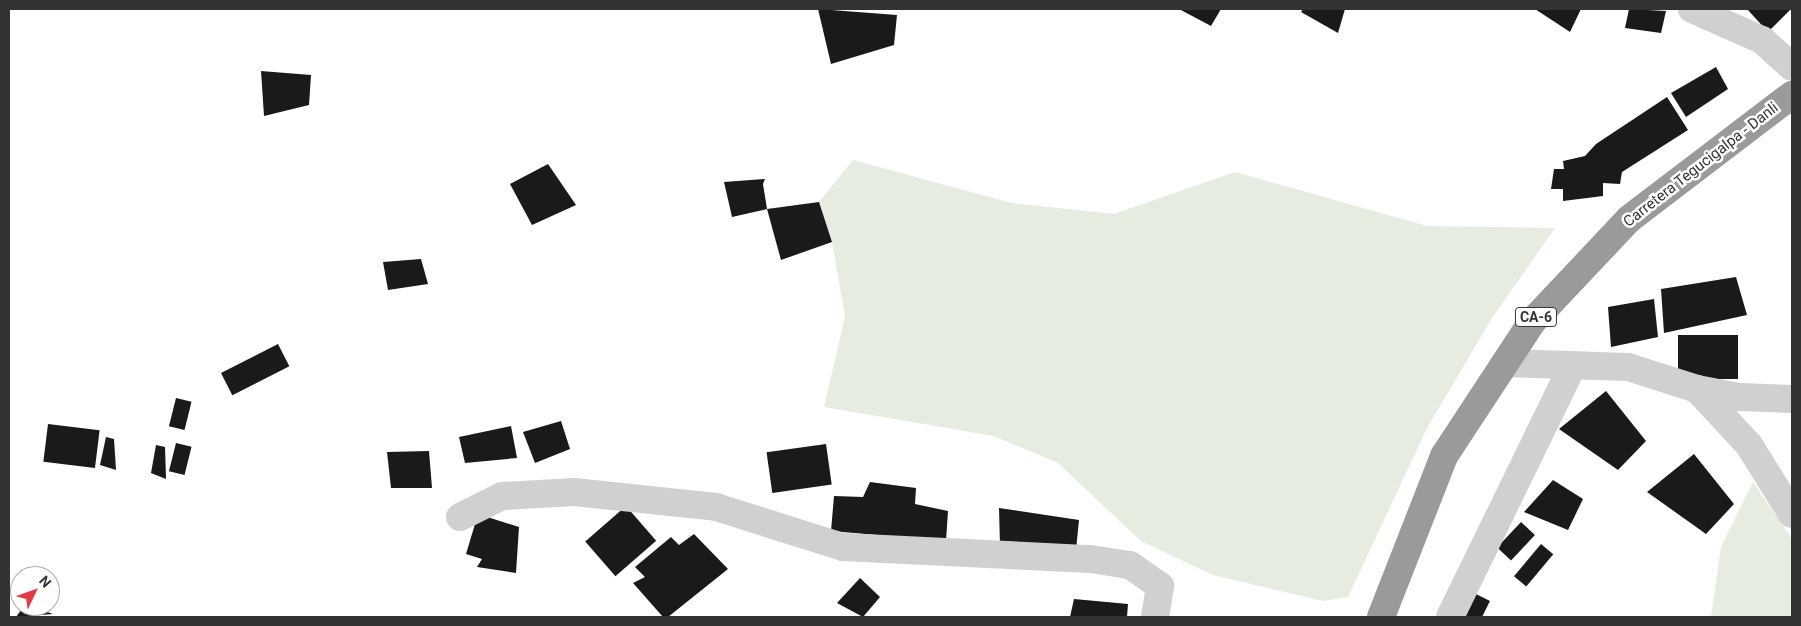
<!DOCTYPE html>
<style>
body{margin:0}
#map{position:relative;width:1801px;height:626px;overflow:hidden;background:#fff;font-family:Roboto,sans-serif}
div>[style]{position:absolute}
.green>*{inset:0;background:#e6ecdf}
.building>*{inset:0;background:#1a1a1a;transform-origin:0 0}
.minor>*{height:28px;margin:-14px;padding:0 14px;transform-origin:14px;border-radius:14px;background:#d0d0d0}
.highway>*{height:28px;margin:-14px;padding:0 14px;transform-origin:14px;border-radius:14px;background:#9a9a9a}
span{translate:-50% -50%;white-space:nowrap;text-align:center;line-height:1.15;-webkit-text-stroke:5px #fff;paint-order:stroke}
.shield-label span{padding:1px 4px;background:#fff;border:1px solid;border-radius:4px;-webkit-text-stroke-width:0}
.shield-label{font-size:14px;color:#333;font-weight:700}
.street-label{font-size:15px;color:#333}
.frame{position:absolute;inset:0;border:10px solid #333;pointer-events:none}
.north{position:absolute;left:10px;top:566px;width:50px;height:50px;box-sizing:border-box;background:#fff;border:1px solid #adadad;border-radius:50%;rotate:48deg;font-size:14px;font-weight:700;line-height:20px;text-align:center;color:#333}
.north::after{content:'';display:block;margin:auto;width:18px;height:22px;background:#e63946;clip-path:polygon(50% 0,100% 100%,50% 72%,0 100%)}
</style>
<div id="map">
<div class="green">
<i style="clip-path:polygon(853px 160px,1012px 203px,1114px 214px,1235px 172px,1427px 226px,1555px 228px,1492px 318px,1427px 428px,1348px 597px,1323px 601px,1213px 575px,1141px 541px,1058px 463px,994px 436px,824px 407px,845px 316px,832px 242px,819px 202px)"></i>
<i style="clip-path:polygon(1753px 482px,1792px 539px,1792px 617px,1711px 617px,1721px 547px)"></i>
</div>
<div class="building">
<i style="clip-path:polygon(818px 9px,897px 15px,894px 45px,831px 64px)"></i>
<i style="clip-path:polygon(1179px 9px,1221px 9px,1211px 26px)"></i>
<i style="clip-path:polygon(1303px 9px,1345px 9px,1338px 33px,1301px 12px)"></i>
<i style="clip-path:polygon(1535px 9px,1581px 9px,1570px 32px)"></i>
<i style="clip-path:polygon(1629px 9px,1666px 11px,1661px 33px,1625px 28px)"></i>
<i style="clip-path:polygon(1747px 9px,1791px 9px,1768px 32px)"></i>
<i style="clip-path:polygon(1716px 67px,1728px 89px,1686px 117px,1671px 93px)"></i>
<i style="clip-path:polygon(261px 71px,311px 75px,309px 105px,264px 116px)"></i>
<i style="clip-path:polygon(1667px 97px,1688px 130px,1622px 172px,1620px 184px,1603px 183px,1603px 196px,1563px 201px,1563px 189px,1551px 189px,1554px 169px,1564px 169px,1563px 161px,1585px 156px,1596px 144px)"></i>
<i style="clip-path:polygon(548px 164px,576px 205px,532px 225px,510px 184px)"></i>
<i style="clip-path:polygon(765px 179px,763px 184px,767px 209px,732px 217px,724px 182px)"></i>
<i style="clip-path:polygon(819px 202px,832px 242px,781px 260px,767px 209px)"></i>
<i style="clip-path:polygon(421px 259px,428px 284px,388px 290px,383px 262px)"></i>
<i style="clip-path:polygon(1736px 277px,1747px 315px,1664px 333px,1661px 289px)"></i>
<i style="clip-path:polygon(1654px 299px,1658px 337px,1611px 347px,1608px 307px)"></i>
<i style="left:1678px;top:335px;width:60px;height:44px"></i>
<i style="left:278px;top:344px;width:25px;height:64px;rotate:63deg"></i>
<i style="clip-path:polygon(1606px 391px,1646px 441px,1618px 470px,1559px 429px)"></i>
<i style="left:176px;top:398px;width:16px;height:29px;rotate:14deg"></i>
<i style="clip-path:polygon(561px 421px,570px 449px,535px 463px,523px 432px)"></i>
<i style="left:48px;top:424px;width:52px;height:38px;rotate:7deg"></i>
<i style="clip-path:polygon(511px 426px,517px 458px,465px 463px,459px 437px)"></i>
<i style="clip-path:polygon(106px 437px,114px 439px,116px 470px,100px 465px)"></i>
<i style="left:176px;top:443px;width:16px;height:29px;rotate:14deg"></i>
<i style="left:826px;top:444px;width:41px;height:60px;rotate:82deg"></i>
<i style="clip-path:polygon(156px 445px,165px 447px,166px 479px,151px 473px)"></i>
<i style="clip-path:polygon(429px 451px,432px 488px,391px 488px,387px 452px)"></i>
<i style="clip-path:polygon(1694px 454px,1734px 504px,1706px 534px,1647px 492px)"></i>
<i style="clip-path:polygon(1553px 480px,1583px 499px,1568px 530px,1524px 512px)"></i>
<i style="clip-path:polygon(870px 482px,916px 488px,915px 504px,948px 511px,946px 541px,831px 531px,834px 496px,863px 497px)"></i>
<i style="left:626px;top:506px;width:46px;height:54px;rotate:49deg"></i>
<i style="clip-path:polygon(999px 508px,1079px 520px,1076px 550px,1000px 546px)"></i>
<i style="clip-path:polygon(478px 514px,519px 527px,516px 573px,477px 567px,482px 559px,466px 554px)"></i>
<i style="left:1521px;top:522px;width:19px;height:35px;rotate:43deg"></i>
<i style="clip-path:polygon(694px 534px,728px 569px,668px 617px,663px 617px,633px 583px,645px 577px,635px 567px,671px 537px,679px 545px)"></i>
<i style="left:1541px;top:544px;width:16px;height:42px;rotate:40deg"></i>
<i style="clip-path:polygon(860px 578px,880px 597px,863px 617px,837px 603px)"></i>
<i style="clip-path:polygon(1472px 592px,1490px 601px,1482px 617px,1462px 617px)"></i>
<i style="clip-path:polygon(1074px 599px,1128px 604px,1127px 617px,1070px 617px)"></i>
<i style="clip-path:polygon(24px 606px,30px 606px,53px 614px,16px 617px)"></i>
</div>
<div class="minor">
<i style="left:1692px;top:9px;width:77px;rotate:23.9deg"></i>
<i style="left:1762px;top:40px;width:40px;rotate:42deg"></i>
<i style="left:1505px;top:363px;width:123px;rotate:1.9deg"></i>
<i style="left:1628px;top:367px;width:72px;rotate:17.7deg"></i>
<i style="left:1697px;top:389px;width:76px;rotate:47.1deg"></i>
<i style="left:1749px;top:445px;width:81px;rotate:58.1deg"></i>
<i style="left:1697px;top:389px;width:43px;rotate:10.8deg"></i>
<i style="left:1739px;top:397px;width:53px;rotate:2.2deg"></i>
<i style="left:460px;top:517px;width:47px;rotate:-26.6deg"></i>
<i style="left:502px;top:496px;width:72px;rotate:-3.2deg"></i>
<i style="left:574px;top:492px;width:143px;rotate:6deg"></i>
<i style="left:716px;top:507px;width:133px;rotate:17.5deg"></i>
<i style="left:843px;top:547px;width:248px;rotate:2.8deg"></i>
<i style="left:1091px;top:559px;width:39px;rotate:9deg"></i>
<i style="left:1130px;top:565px;width:37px;rotate:35deg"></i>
<i style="left:1160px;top:586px;width:31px;rotate:99deg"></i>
<i style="left:1450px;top:617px;width:280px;rotate:-64deg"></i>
</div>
<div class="highway">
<i style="left:1381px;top:617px;width:173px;rotate:-68.6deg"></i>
<i style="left:1444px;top:456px;width:160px;rotate:-56.7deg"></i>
<i style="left:1532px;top:322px;width:141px;rotate:-46.7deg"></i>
<i style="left:1629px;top:219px;width:205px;rotate:-37.3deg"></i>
</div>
<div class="shield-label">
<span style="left:1536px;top:317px">CA-6</span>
</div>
<div class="street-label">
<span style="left:1701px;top:165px;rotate:-38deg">Carretera Tegucigalpa - Danli</span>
</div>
<div class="frame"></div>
<div class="north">N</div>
</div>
